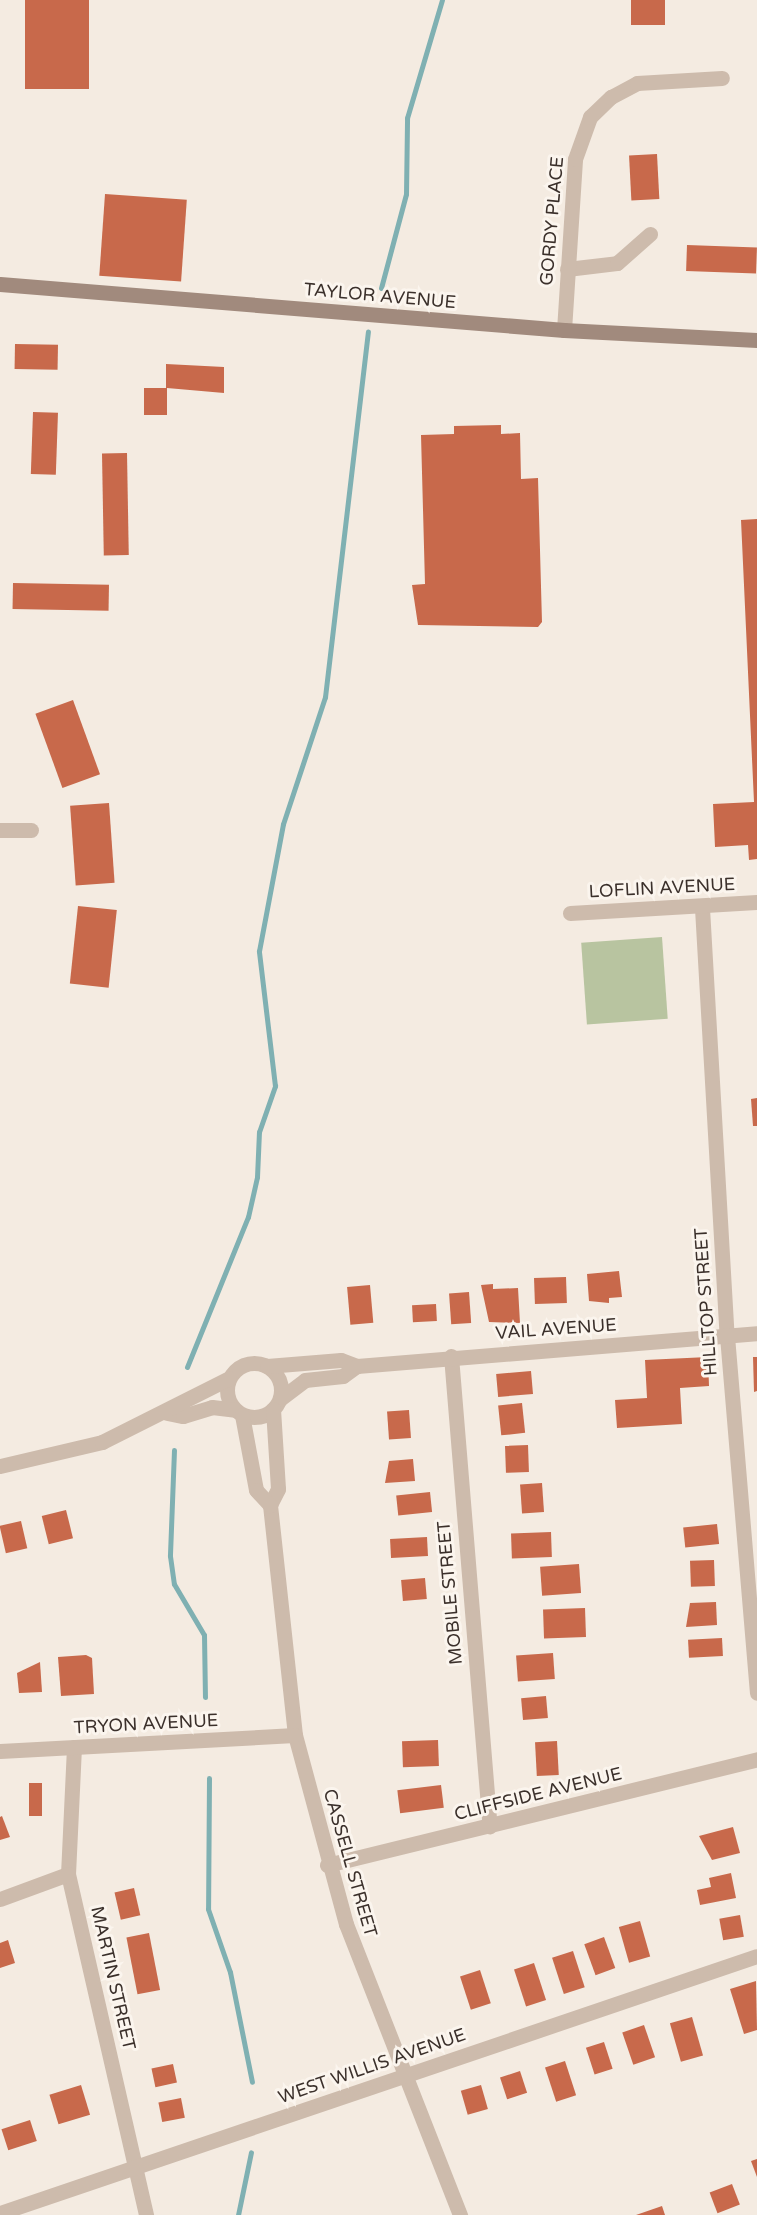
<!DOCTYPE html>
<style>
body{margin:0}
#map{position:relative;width:757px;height:2215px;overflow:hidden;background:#f4ebe1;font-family:"Varela Round",sans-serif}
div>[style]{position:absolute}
.green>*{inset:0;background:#b8c4a0;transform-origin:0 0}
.stream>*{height:5px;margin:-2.5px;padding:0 2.5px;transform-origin:2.5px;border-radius:2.5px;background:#7fb0b2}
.building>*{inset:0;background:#c8694b;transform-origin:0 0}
.street>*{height:15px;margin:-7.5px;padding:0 7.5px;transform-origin:7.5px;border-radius:7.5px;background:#cdbbac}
.street>.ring{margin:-7.5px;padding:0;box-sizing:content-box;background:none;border:15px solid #cdbbac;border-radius:50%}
.secondary>*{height:15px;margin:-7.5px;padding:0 7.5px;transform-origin:7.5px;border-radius:7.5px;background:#a18a7d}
span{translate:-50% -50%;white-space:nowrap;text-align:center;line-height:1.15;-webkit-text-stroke:6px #fbf5ee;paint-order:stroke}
.street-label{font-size:18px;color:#3b302b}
</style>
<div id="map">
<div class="green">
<i style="left:662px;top:937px;width:82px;height:81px;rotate:86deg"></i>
</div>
<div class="stream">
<i style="left:381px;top:288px;width:97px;rotate:-75.1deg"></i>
<i style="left:406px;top:194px;width:76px;rotate:-89.2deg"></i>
<i style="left:407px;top:118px;width:123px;rotate:-73.5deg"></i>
<i style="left:187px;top:1367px;width:162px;rotate:-67.9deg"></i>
<i style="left:248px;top:1217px;width:41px;rotate:-77.3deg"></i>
<i style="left:257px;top:1177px;width:45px;rotate:-87.5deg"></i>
<i style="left:259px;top:1132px;width:49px;rotate:-70.8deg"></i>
<i style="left:275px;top:1086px;width:136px;rotate:-96.8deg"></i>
<i style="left:259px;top:951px;width:129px;rotate:-79.3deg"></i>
<i style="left:283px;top:824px;width:134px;rotate:-71.7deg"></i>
<i style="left:325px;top:697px;width:368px;rotate:-83.3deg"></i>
<i style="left:174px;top:1450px;width:106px;rotate:92.2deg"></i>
<i style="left:170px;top:1556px;width:28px;rotate:82deg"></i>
<i style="left:174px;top:1584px;width:59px;rotate:59.5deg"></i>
<i style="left:204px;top:1635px;width:62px;rotate:89.1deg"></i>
<i style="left:209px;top:1778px;width:131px;rotate:90.4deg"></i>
<i style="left:208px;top:1909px;width:67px;rotate:70.8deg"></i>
<i style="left:230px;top:1972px;width:112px;rotate:78.7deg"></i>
<i style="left:238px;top:2215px;width:64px;rotate:-78.3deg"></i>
</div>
<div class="building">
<i style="left:25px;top:0;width:64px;height:89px"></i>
<i style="left:631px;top:0;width:34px;height:25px"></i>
<i style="left:657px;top:154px;width:45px;height:28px;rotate:87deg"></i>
<i style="left:105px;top:194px;width:82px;height:82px;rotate:4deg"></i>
<i style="left:687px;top:245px;width:70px;height:26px;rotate:2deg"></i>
<i style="left:15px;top:344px;width:43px;height:25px;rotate:1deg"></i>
<i style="clip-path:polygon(166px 364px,224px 367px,224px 393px,167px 388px,167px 415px,144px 415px,144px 388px,166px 388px)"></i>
<i style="left:33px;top:412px;width:25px;height:62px;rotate:2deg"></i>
<i style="clip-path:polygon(501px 425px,501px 434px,520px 433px,521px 479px,538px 478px,542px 622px,538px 627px,418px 625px,412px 585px,425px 584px,421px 435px,454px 434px,454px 426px)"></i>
<i style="left:127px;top:453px;width:102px;height:25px;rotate:89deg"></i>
<i style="clip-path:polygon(757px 519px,757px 859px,749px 860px,748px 845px,715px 847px,713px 804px,754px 802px,741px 520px)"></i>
<i style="left:13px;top:583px;width:96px;height:26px;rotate:1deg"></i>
<i style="left:73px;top:700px;width:79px;height:40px;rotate:70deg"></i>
<i style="left:109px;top:803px;width:80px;height:39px;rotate:86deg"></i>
<i style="left:78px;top:906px;width:39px;height:78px;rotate:6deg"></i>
<i style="clip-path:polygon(757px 1098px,757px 1126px,753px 1126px,751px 1099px)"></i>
<i style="clip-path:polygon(619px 1271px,622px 1297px,609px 1298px,609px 1303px,589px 1301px,587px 1274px)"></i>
<i style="left:566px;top:1277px;width:26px;height:32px;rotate:88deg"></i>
<i style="clip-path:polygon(493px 1284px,493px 1289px,518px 1288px,520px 1323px,489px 1322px,481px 1285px)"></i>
<i style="left:370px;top:1285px;width:38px;height:23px;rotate:85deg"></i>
<i style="left:469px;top:1292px;width:31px;height:20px;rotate:86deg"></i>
<i style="left:436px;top:1304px;width:17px;height:24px;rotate:87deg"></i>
<i style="clip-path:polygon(708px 1357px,709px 1386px,680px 1388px,682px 1424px,617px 1428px,615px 1400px,647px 1398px,645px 1360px)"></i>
<i style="clip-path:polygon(753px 1357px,757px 1357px,757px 1391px,754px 1392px)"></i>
<i style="left:531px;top:1371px;width:23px;height:35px;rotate:85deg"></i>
<i style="left:522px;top:1403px;width:30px;height:24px;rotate:84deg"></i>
<i style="left:409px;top:1410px;width:28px;height:22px;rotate:86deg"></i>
<i style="left:528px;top:1445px;width:27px;height:23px;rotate:88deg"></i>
<i style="clip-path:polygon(413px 1459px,415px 1481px,385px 1483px,389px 1461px)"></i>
<i style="left:542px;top:1483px;width:29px;height:22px;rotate:86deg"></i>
<i style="left:430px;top:1492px;width:20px;height:34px;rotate:84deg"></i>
<i style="left:66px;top:1510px;width:29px;height:25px;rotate:76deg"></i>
<i style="left:21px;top:1521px;width:28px;height:22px;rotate:77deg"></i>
<i style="left:717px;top:1524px;width:20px;height:34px;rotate:84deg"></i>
<i style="left:551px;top:1532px;width:25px;height:40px;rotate:88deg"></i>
<i style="left:427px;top:1537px;width:19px;height:37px;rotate:87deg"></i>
<i style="left:714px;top:1560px;width:26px;height:24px;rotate:88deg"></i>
<i style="left:579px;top:1564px;width:29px;height:39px;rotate:86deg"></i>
<i style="left:425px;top:1578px;width:21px;height:24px;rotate:85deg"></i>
<i style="clip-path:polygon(716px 1602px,717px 1625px,686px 1627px,690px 1603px)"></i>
<i style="left:585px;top:1608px;width:29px;height:42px;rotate:88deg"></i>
<i style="left:722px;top:1638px;width:18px;height:34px;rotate:87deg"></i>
<i style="left:553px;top:1653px;width:26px;height:37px;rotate:86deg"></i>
<i style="clip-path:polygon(86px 1655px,92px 1658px,94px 1694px,61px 1696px,58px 1657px)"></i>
<i style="clip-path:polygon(40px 1662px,42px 1692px,19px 1693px,17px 1673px)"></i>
<i style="left:546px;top:1696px;width:22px;height:25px;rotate:85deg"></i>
<i style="left:438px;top:1740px;width:26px;height:36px;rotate:88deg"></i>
<i style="left:557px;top:1741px;width:34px;height:22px;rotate:87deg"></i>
<i style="left:29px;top:1783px;width:13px;height:33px"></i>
<i style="left:441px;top:1785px;width:23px;height:44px;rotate:83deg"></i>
<i style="clip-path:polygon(2px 1816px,10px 1837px,0 1840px,0 1817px)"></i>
<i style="clip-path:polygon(733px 1827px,740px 1853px,712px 1860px,699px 1836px)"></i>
<i style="clip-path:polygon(731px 1873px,736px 1898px,700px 1905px,697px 1890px,711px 1887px,709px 1878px)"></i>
<i style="left:134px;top:1888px;width:28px;height:20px;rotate:77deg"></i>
<i style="left:740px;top:1915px;width:22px;height:21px;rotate:80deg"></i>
<i style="left:640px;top:1921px;width:37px;height:22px;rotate:74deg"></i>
<i style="left:149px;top:1933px;width:58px;height:23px;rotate:79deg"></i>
<i style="left:604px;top:1937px;width:33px;height:21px;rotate:70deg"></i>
<i style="clip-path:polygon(8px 1940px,15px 1963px,0 1968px,0 1943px)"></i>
<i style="left:573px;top:1951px;width:38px;height:22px;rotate:72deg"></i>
<i style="left:534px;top:1963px;width:39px;height:21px;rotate:72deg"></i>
<i style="left:480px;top:1970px;width:35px;height:21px;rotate:72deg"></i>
<i style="clip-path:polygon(756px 1981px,757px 2030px,744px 2034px,730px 1989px)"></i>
<i style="left:692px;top:2017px;width:40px;height:23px;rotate:74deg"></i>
<i style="left:644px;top:2025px;width:34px;height:23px;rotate:71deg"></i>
<i style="left:604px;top:2042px;width:28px;height:19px;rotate:72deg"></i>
<i style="left:565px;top:2061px;width:36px;height:21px;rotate:72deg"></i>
<i style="left:173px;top:2064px;width:19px;height:22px;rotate:78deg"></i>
<i style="left:520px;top:2071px;width:23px;height:21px;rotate:72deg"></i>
<i style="left:81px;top:2085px;width:31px;height:33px;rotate:73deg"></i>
<i style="left:481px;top:2085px;width:25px;height:21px;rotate:74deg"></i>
<i style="left:181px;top:2098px;width:20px;height:23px;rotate:79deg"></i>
<i style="left:30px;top:2120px;width:22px;height:30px;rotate:72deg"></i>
<i style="clip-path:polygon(757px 2159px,757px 2177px,751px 2161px)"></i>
<i style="left:732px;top:2184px;width:22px;height:24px;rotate:69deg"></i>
<i style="clip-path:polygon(662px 2206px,665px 2215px,636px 2215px)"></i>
</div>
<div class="street">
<i style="left:567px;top:269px;width:50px;rotate:-6.8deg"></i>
<i style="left:617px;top:263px;width:44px;rotate:-41.3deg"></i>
<i style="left:564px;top:330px;width:171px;rotate:-86.3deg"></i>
<i style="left:575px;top:159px;width:45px;rotate:-70.3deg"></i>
<i style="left:590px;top:117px;width:29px;rotate:-44deg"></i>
<i style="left:611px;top:97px;width:30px;rotate:-28deg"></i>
<i style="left:637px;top:83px;width:85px;rotate:-3.4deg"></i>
<i style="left:0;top:830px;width:31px"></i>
<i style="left:702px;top:908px;width:429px;rotate:86.7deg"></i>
<i style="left:727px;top:1336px;width:358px;rotate:85.2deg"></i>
<i style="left:570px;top:913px;width:187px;rotate:-3.4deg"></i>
<i style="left:451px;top:1356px;width:472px;rotate:85.3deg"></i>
<i class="ring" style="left:227px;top:1363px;width:39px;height:39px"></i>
<i style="left:267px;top:1366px;width:74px;rotate:-4.6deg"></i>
<i style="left:341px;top:1360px;width:17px;rotate:21deg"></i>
<i style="left:357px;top:1366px;width:401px;rotate:-4.7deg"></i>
<i style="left:280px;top:1399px;width:31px;rotate:-37deg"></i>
<i style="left:305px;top:1380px;width:38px;rotate:-6deg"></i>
<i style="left:343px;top:1376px;width:17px;rotate:-36deg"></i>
<i style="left:273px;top:1409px;width:80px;rotate:86.4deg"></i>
<i style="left:278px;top:1489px;width:18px;rotate:117deg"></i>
<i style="left:270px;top:1505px;width:231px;rotate:83.8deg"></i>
<i style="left:295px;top:1735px;width:196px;rotate:74.9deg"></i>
<i style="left:346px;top:1924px;width:313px;rotate:68.6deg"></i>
<i style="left:167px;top:1413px;width:16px;rotate:11deg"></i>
<i style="left:183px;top:1416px;width:30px;rotate:-17deg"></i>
<i style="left:212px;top:1407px;width:23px;rotate:7deg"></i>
<i style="left:242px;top:1415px;width:76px;rotate:79.4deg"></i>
<i style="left:256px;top:1490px;width:21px;rotate:47deg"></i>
<i style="left:0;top:1466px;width:105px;rotate:-13.2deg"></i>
<i style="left:102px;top:1442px;width:142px;rotate:-26.7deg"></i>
<i style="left:74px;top:1747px;width:127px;rotate:92.7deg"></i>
<i style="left:68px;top:1874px;width:350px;rotate:77.1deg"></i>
<i style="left:0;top:1751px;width:295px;rotate:-3.1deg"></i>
<i style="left:327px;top:1865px;width:443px;rotate:-13.8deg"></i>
<i style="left:0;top:1899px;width:72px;rotate:-20.2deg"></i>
<i style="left:0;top:2213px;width:799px;rotate:-18.75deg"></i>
</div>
<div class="secondary">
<i style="left:0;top:284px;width:566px;rotate:4.66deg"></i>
<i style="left:564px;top:330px;width:193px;rotate:3deg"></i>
</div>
<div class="street-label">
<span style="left:552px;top:221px;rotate:-85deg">GORDY PLACE</span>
<span style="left:380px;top:296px;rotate:5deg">TAYLOR AVENUE</span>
<span style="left:662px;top:888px;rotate:-3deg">LOFLIN AVENUE</span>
<span style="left:706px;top:1302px;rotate:-94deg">HILLTOP STREET</span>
<span style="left:556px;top:1329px;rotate:-4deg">VAIL AVENUE</span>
<span style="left:450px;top:1593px;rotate:-95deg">MOBILE STREET</span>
<span style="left:146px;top:1724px;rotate:-3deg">TRYON AVENUE</span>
<span style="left:538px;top:1794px;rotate:-14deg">CLIFFSIDE AVENUE</span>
<span style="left:350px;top:1863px;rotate:74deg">CASSELL STREET</span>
<span style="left:113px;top:1978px;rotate:77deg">MARTIN STREET</span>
<span style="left:372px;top:2066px;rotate:-19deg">WEST WILLIS AVENUE</span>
</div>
</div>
